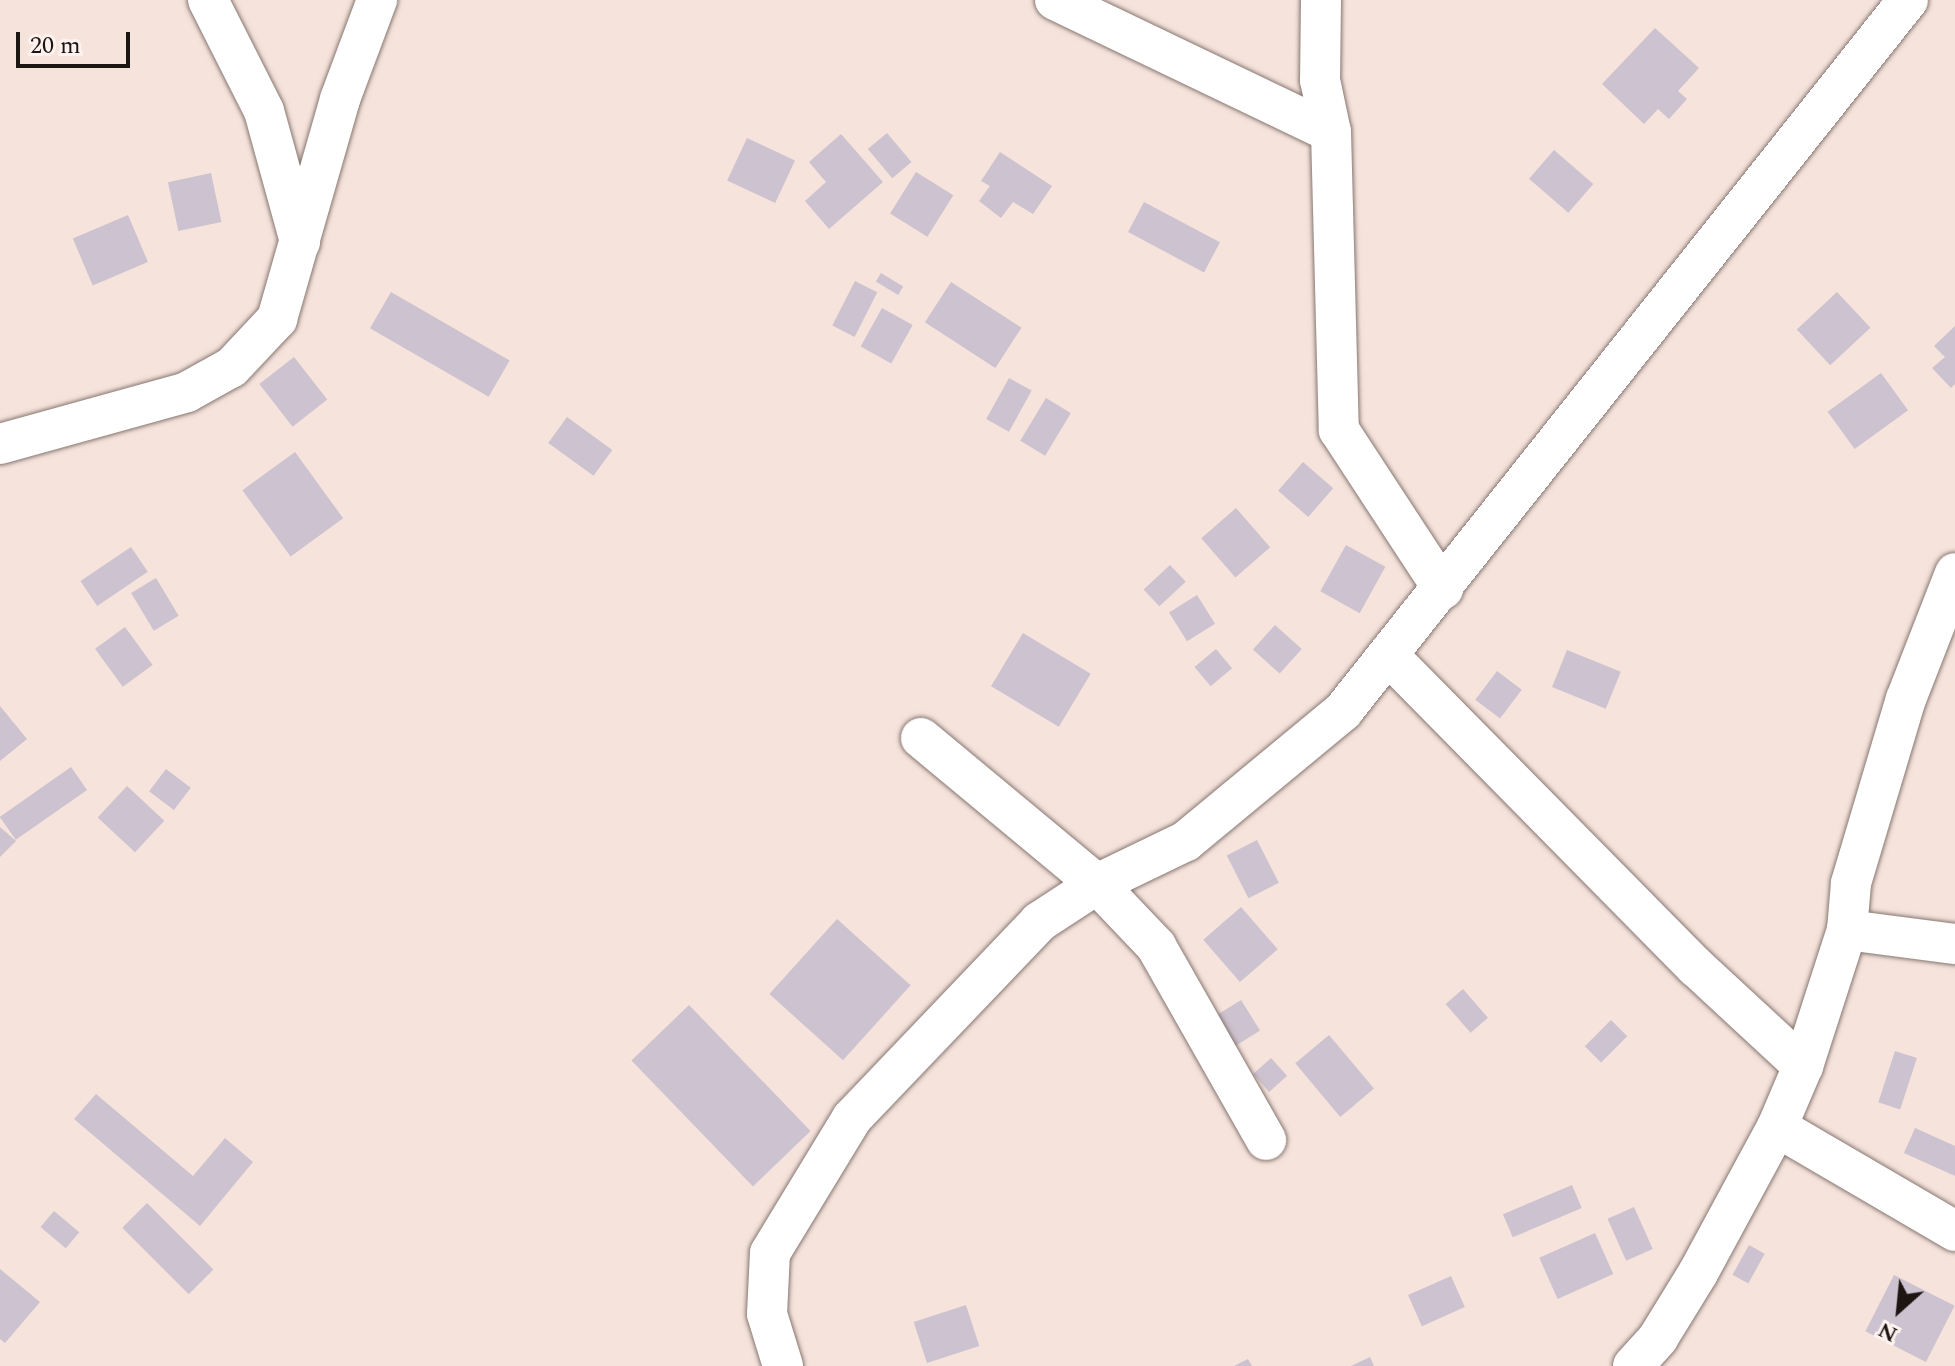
<!DOCTYPE html>
<style>
body{margin:0}
#map{position:relative;width:1955px;height:1366px;overflow:hidden;background:#f5e3dc;font-family:Spectral,serif}
div>[style]{position:absolute}
.building>*{inset:0;background:#cdc2cf;transform-origin:0 0}
.roads{filter:drop-shadow(0 0 2px #877771) drop-shadow(0 0 2px #877771)}
.street>*{height:40px;margin:-20px;padding:0 20px;transform-origin:20px;border-radius:20px;background:#fff}
span{translate:-50% -50%;white-space:nowrap;text-align:center;line-height:1.15;-webkit-text-stroke:7px #fdf2ee;paint-order:stroke}
.north{position:absolute;left:1859px;top:1270px;width:80px;height:80px;-webkit-text-stroke:6px #fdf2ee;paint-order:stroke;rotate:207deg;font-size:22px;font-weight:700;line-height:32px;text-align:center;color:#1c1613}
.north::after{content:'';display:block;margin:auto;width:28px;height:36px;background:#1c1613;clip-path:polygon(50% 0,100% 100%,50% 72%,0 100%)}
.scale{position:absolute;left:16px;top:32px;width:114px;height:36px;box-sizing:border-box;border:4px solid #1c1613;border-top:0;padding-left:10px;font-size:24px;line-height:28px;white-space:nowrap;color:#1c1613;-webkit-text-stroke:6px #fdf2ee;paint-order:stroke}
</style>
<div id="map">
<div class="building">
<i style="clip-path:polygon(1655px 28px,1699px 68px,1678px 91px,1687px 99px,1669px 119px,1658px 109px,1644px 124px,1602px 84px)"></i>
<i style="left:887px;top:133px;width:38px;height:25px;rotate:50deg"></i>
<i style="clip-path:polygon(841px 134px,883px 182px,829px 229px,805px 201px,826px 182px,809px 162px)"></i>
<i style="left:747px;top:138px;width:53px;height:47px;rotate:25deg"></i>
<i style="left:1554px;top:150px;width:52px;height:38px;rotate:41deg"></i>
<i style="clip-path:polygon(1000px 152px,1052px 186px,1033px 214px,1013px 202px,1001px 218px,979px 201px,990px 186px,981px 181px)"></i>
<i style="left:916px;top:172px;width:44px;height:49px;rotate:32deg"></i>
<i style="left:211px;top:173px;width:50px;height:44px;rotate:78deg"></i>
<i style="left:1144px;top:202px;width:86px;height:34px;rotate:28deg"></i>
<i style="left:128px;top:215px;width:51px;height:60px;rotate:67deg"></i>
<i style="left:881px;top:273px;width:26px;height:10px;rotate:31deg"></i>
<i style="left:855px;top:281px;width:25px;height:50px;rotate:27deg"></i>
<i style="left:951px;top:282px;width:84px;height:48px;rotate:33deg"></i>
<i style="left:391px;top:292px;width:137px;height:42px;rotate:30deg"></i>
<i style="left:1837px;top:292px;width:49px;height:55px;rotate:47deg"></i>
<i style="left:882px;top:308px;width:35px;height:44px;rotate:29deg"></i>
<i style="clip-path:polygon(1955px 326px,1955px 384px,1951px 388px,1932px 368px,1945px 357px,1934px 346px)"></i>
<i style="left:294px;top:357px;width:54px;height:44px;rotate:52deg"></i>
<i style="left:1881px;top:373px;width:46px;height:66px;rotate:54deg"></i>
<i style="left:1009px;top:378px;width:26px;height:47px;rotate:29deg"></i>
<i style="left:1046px;top:398px;width:29px;height:50px;rotate:31deg"></i>
<i style="left:567px;top:417px;width:56px;height:32px;rotate:36deg"></i>
<i style="left:295px;top:452px;width:82px;height:65px;rotate:54deg"></i>
<i style="left:1303px;top:462px;width:40px;height:38px;rotate:41deg"></i>
<i style="left:1236px;top:508px;width:52px;height:46px;rotate:49deg"></i>
<i style="left:1346px;top:545px;width:45px;height:53px;rotate:29deg"></i>
<i style="left:131px;top:547px;width:30px;height:61px;rotate:56deg"></i>
<i style="left:1170px;top:565px;width:23px;height:36px;rotate:47deg"></i>
<i style="left:156px;top:578px;width:44px;height:29px;rotate:59deg"></i>
<i style="left:1197px;top:595px;width:34px;height:33px;rotate:58deg"></i>
<i style="left:1275px;top:625px;width:36px;height:33px;rotate:42deg"></i>
<i style="left:125px;top:627px;width:47px;height:37px;rotate:54deg"></i>
<i style="left:1023px;top:633px;width:79px;height:62px;rotate:31deg"></i>
<i style="left:1216px;top:649px;width:25px;height:28px;rotate:50deg"></i>
<i style="left:1567px;top:650px;width:58px;height:40px;rotate:22deg"></i>
<i style="left:1497px;top:671px;width:31px;height:36px;rotate:37deg"></i>
<i style="clip-path:polygon(0 706px,27px 739px,0 761px)"></i>
<i style="left:71px;top:767px;width:28px;height:87px;rotate:55deg"></i>
<i style="left:166px;top:769px;width:31px;height:28px;rotate:37deg"></i>
<i style="left:127px;top:786px;width:51px;height:43px;rotate:43deg"></i>
<i style="clip-path:polygon(0 827px,16px 841px,0 857px)"></i>
<i style="left:1257px;top:840px;width:48px;height:34px;rotate:63deg"></i>
<i style="left:1241px;top:907px;width:56px;height:50px;rotate:49deg"></i>
<i style="left:837px;top:919px;width:99px;height:101px;rotate:42deg"></i>
<i style="left:1463px;top:989px;width:38px;height:23px;rotate:49deg"></i>
<i style="left:1241px;top:1000px;width:36px;height:32px;rotate:58deg"></i>
<i style="left:689px;top:1005px;width:175px;height:80px;rotate:46deg"></i>
<i style="left:1611px;top:1020px;width:23px;height:37px;rotate:45deg"></i>
<i style="left:1329px;top:1035px;width:70px;height:44px;rotate:50deg"></i>
<i style="left:1895px;top:1051px;width:23px;height:54px;rotate:18deg"></i>
<i style="left:1271px;top:1058px;width:24px;height:24px;rotate:48deg"></i>
<i style="clip-path:polygon(96px 1094px,193px 1176px,225px 1138px,253px 1162px,200px 1226px,74px 1119px)"></i>
<i style="clip-path:polygon(1915px 1128px,1955px 1146px,1955px 1176px,1904px 1153px)"></i>
<i style="left:1572px;top:1185px;width:25px;height:75px;rotate:67deg"></i>
<i style="left:147px;top:1203px;width:94px;height:35px;rotate:45deg"></i>
<i style="left:1634px;top:1207px;width:46px;height:29px;rotate:66deg"></i>
<i style="left:54px;top:1211px;width:33px;height:21px;rotate:40deg"></i>
<i style="left:1595px;top:1233px;width:45px;height:61px;rotate:66deg"></i>
<i style="left:1749px;top:1245px;width:18px;height:34px;rotate:29deg"></i>
<i style="clip-path:polygon(0 1269px,40px 1302px,5px 1343px,0 1339px)"></i>
<i style="left:1894px;top:1275px;width:68px;height:63px;rotate:27deg"></i>
<i style="left:1451px;top:1276px;width:34px;height:47px;rotate:66deg"></i>
<i style="left:966px;top:1305px;width:43px;height:55px;rotate:72deg"></i>
<i style="clip-path:polygon(1370px 1357px,1374px 1366px,1351px 1366px)"></i>
<i style="clip-path:polygon(1248px 1359px,1252px 1366px,1234px 1366px)"></i>
</div>
<div class="roads">
<div class="street">
<i style="left:208px;top:0;width:124px;rotate:63.2deg"></i>
<i style="left:264px;top:111px;width:136px;rotate:74.6deg"></i>
<i style="left:1055px;top:0;width:306px;rotate:25.6deg"></i>
<i style="left:1321px;top:0;width:80px;rotate:90.7deg"></i>
<i style="left:1320px;top:80px;width:53px;rotate:78.1deg"></i>
<i style="left:1331px;top:132px;width:298px;rotate:88.5deg"></i>
<i style="left:1339px;top:430px;width:190px;rotate:56.8deg"></i>
<i style="left:0;top:444px;width:194px;rotate:-15.5deg"></i>
<i style="left:187px;top:392px;width:51px;rotate:-29.1deg"></i>
<i style="left:232px;top:367px;width:66px;rotate:-46.8deg"></i>
<i style="left:277px;top:319px;width:229px;rotate:-74deg"></i>
<i style="left:340px;top:99px;width:106px;rotate:-69.5deg"></i>
<i style="left:1389px;top:656px;width:437px;rotate:45.4deg"></i>
<i style="left:1696px;top:967px;width:146px;rotate:42.8deg"></i>
<i style="left:921px;top:738px;width:229px;rotate:39.7deg"></i>
<i style="left:1097px;top:884px;width:86px;rotate:46.4deg"></i>
<i style="left:1156px;top:946px;width:223px;rotate:60.4deg"></i>
<i style="left:1847px;top:930px;width:109px;rotate:7.4deg"></i>
<i style="left:1777px;top:1127px;width:206px;rotate:30.3deg"></i>
<i style="left:783px;top:1366px;width:54px;rotate:-107.1deg"></i>
<i style="left:767px;top:1314px;width:61px;rotate:-87.2deg"></i>
<i style="left:770px;top:1253px;width:158px;rotate:-58.7deg"></i>
<i style="left:852px;top:1118px;width:271px;rotate:-46.3deg"></i>
<i style="left:1039px;top:922px;width:69px;rotate:-33.2deg"></i>
<i style="left:1097px;top:884px;width:99px;rotate:-25.8deg"></i>
<i style="left:1186px;top:841px;width:204px;rotate:-39.6deg"></i>
<i style="left:1343px;top:711px;width:908px;rotate:-51.53deg"></i>
<i style="left:1633px;top:1366px;width:38px;rotate:-48deg"></i>
<i style="left:1658px;top:1338px;width:76px;rotate:-58.4deg"></i>
<i style="left:1698px;top:1273px;width:166px;rotate:-61.6deg"></i>
<i style="left:1777px;top:1127px;width:66px;rotate:-66.9deg"></i>
<i style="left:1803px;top:1066px;width:143px;rotate:-72.1deg"></i>
<i style="left:1847px;top:930px;width:47px;rotate:-85.1deg"></i>
<i style="left:1851px;top:883px;width:192px;rotate:-73.4deg"></i>
<i style="left:1906px;top:699px;width:135px;rotate:-68.7deg"></i>
</div>
</div>
<div class="north">N</div>
<div class="scale">20 m</div>
</div>
